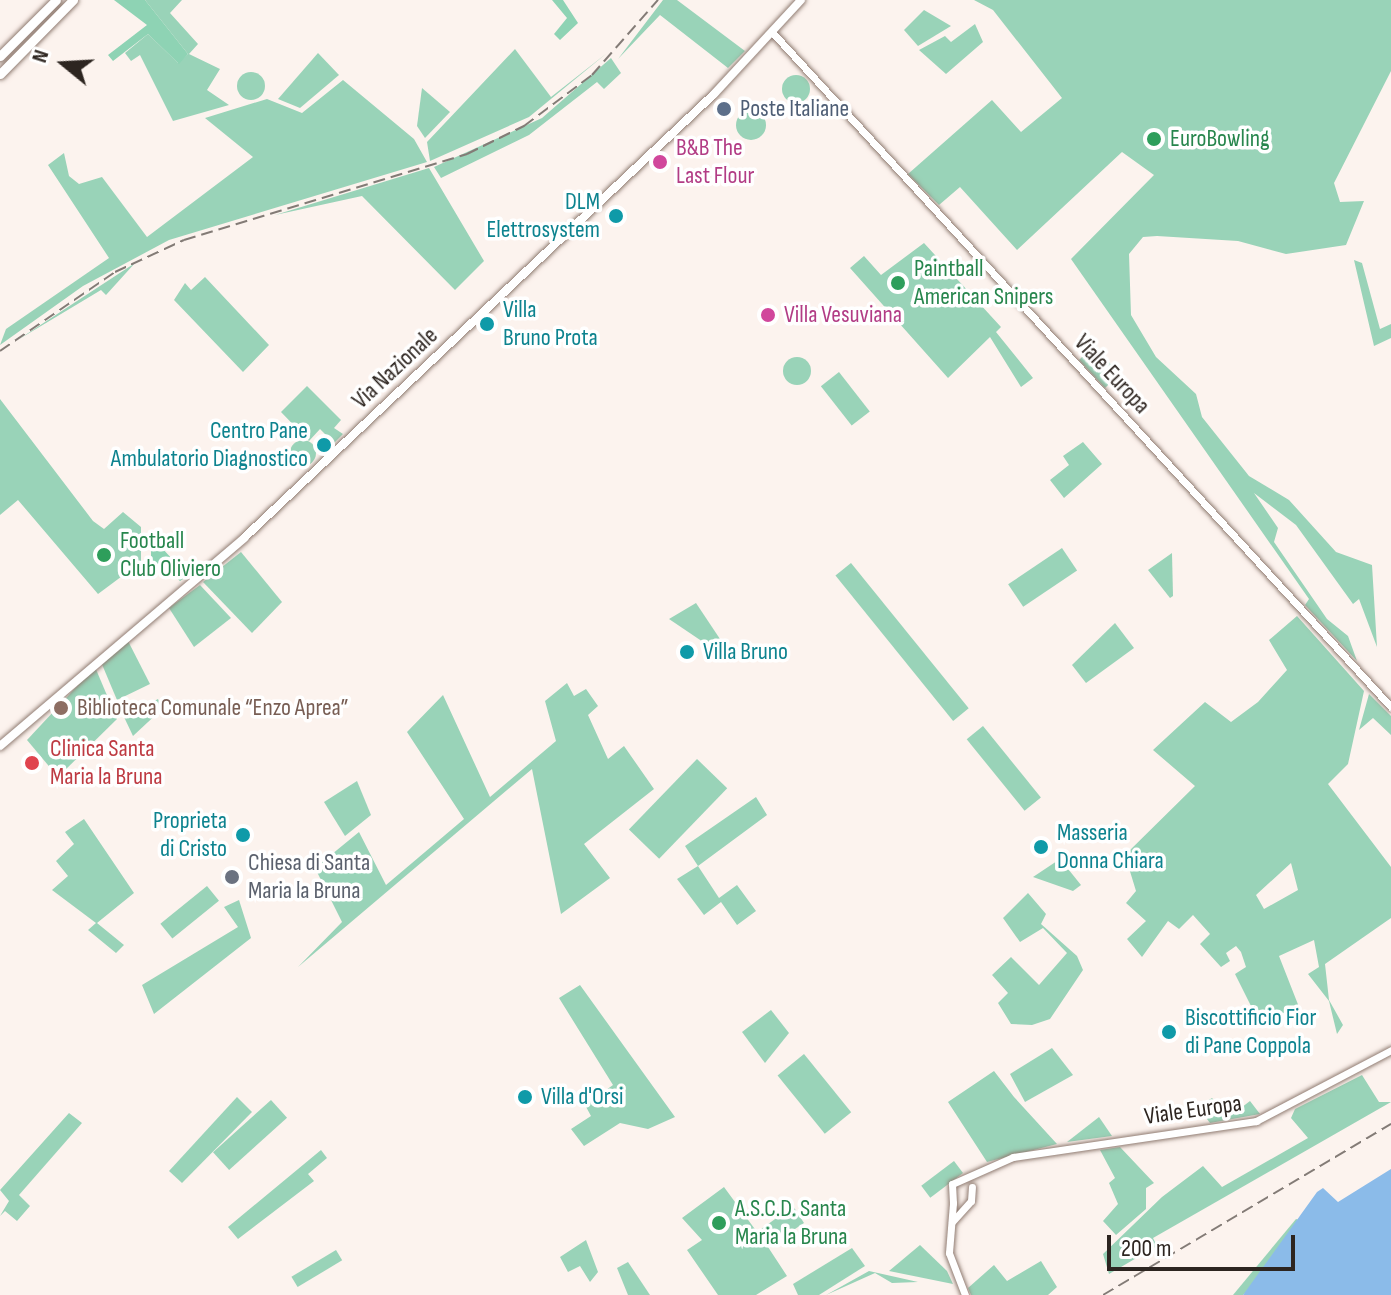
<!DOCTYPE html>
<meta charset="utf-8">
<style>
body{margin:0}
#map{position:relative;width:1391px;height:1295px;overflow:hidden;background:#fcf3ee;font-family:"Sofia Sans Condensed",sans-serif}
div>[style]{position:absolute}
.green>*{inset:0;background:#99d3b8;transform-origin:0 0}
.round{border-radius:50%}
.forest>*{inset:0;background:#8ed3b4}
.water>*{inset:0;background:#8bbbe9}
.roads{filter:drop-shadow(0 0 2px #907c72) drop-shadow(0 0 2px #907c72)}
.secondary>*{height:7px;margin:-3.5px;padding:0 3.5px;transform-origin:3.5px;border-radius:3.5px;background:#fff}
.primary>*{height:8px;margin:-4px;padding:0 4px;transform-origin:4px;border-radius:4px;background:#fff}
.highway>*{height:9px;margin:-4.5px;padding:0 4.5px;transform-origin:4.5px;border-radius:4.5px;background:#fff}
.rail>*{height:2px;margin-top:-1px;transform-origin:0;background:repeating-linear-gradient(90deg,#837b76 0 12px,transparent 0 18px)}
.dots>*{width:22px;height:22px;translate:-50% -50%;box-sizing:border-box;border:4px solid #fff;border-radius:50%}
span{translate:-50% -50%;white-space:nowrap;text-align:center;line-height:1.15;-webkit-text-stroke:7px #fff;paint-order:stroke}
.service-label{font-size:24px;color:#4e5e75}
.left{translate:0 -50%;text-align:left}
.leisure-label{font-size:24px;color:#27864d}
.hotel-label{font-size:24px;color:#b23c85}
.culture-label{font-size:24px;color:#0d838f}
.right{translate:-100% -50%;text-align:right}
.street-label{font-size:24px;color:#2d2520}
.education-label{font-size:24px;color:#785e54}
.health-label{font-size:24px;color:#be3a42}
.worship-label{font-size:24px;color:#5b616d}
.north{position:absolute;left:24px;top:24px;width:80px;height:80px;-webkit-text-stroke:6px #fff;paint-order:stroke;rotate:288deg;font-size:22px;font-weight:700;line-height:32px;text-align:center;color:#2d2520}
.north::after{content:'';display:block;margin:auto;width:28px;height:36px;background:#2d2520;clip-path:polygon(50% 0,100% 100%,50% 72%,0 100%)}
.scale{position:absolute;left:1107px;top:1235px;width:188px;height:36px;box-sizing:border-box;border:4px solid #2d2520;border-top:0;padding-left:10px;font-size:24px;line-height:28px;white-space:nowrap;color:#2d2520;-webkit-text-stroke:6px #fff;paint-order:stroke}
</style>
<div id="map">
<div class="green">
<i style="clip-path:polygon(145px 0,182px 0,170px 13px,198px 44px,189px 54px,220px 69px,207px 90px,229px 105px,173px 121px,140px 55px,131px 61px,125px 53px,148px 34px,178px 63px,188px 54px)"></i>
<i style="clip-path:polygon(663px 0,677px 0,745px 51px,728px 68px,660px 15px,618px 59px)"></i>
<i style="clip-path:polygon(974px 0,1391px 0,1391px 71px,1334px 183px,1340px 202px,1364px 201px,1346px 245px,1286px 254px,1238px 241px,1157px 236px,1143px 237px,1129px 254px,1131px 315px,1156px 357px,1196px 394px,1202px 417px,1249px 476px,1289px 500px,1336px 552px,1372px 565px,1377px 647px,1359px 599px,1353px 604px,1296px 525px,1254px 493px,1278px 528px,1274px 542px,1327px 619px,1348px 636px,1357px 661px,1305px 605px,1309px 599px,1071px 259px,1154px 175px,1122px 152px,1017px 250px,960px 187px,939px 205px,908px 174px,992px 100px,1021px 132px,1062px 98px,993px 10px)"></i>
<i style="clip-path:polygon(924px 10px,951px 26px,918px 46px,904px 30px)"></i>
<i style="clip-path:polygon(975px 24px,983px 42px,946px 74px,919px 50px,945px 36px,951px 42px)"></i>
<i style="clip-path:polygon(515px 49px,551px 97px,607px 53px,529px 117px,430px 161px,427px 142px)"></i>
<i style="clip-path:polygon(318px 53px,339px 75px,300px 108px,278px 99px)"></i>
<i style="clip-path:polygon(611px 58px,621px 73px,604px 89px,597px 82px,529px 135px,441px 178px,434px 167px,542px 118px)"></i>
<i class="round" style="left:237px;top:72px;width:28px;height:28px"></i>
<i class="round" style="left:782px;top:75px;width:28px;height:28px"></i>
<i style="clip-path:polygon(343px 80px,414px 139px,427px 162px,169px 240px,83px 286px,0 345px,6px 329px,109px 258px,48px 165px,64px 153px,69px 176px,79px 184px,102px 177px,147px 237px,253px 157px,205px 118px,267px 99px,302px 113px)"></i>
<i style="clip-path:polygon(422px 88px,450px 112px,425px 138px,417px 126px)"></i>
<i class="round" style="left:736px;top:110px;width:30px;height:30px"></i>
<i style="clip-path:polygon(429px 168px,484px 261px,455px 290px,362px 196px,275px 215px)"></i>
<i style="clip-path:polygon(924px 243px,1001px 327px,996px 332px,1033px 378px,1021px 387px,990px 337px,948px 378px,850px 268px,864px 256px,881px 275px)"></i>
<i style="clip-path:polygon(1354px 260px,1362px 263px,1380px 329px,1391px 324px,1391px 338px,1374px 346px)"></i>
<i style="clip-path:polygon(135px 263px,106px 295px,101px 290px,16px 341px)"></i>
<i style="clip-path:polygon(205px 277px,269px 345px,243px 372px,174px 300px,185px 283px,191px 290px)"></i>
<i style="clip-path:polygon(1095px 344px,1119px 375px,1105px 388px,1079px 360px)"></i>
<i class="round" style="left:783px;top:357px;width:28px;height:28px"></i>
<i style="left:839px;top:372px;width:50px;height:23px;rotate:52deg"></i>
<i style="clip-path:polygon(307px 386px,341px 420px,334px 428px,343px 434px,334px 443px,320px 429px,309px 441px,281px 412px)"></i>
<i style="clip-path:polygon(0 399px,93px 521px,104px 529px,123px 512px,141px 527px,141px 562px,98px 594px,18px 500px,0 515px)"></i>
<i class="round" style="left:290px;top:440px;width:26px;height:26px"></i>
<i style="clip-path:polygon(1083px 442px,1102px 464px,1064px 498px,1050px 480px,1069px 465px,1063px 456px)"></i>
<i style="left:1062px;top:548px;width:27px;height:65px;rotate:56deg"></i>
<i style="clip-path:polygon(241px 552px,282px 602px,252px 633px,203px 582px)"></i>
<i style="clip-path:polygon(1172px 553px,1173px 596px,1170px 598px,1148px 570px)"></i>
<i style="left:851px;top:563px;width:187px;height:20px;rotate:51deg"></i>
<i style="clip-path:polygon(200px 585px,231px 618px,194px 647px,169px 608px)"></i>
<i style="clip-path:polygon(696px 603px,720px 639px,709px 646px,669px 619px)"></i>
<i style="clip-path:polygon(evenodd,1297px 616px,1364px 691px,1348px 764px,1328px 784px,1391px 867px,1391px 918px,1325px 964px,1329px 1000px,1343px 1025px,1337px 1034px,1329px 1001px,1308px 974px,1319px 967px,1314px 940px,1279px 956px,1299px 1007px,1259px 1022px,1235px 974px,1246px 967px,1241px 952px,1236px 946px,1226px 953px,1230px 961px,1221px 967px,1200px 944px,1210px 934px,1193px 915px,1179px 929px,1168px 921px,1142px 957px,1127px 939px,1146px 921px,1126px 903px,1136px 891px,1125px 855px,1195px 786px,1153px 750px,1205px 702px,1231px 722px,1258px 702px,1287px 670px,1269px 640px,1297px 616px,1291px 863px,1298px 890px,1264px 909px,1256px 895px,1291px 863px)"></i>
<i style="clip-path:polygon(1115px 623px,1134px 648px,1086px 683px,1072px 665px)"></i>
<i style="clip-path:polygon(127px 639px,150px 684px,117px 700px,101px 662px)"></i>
<i style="clip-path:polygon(95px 667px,117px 719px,58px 777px,27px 740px)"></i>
<i style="clip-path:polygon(567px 683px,574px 696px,586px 689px,598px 706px,588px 715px,608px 759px,624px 746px,654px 789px,584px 844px,610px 878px,561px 914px,532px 769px,298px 967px,342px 922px,315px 868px,359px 832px,386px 885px,464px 819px,407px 732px,443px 695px,490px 797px,556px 741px,545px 701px)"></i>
<i style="clip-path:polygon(1369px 694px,1391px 716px,1391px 735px,1373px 718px,1359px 730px)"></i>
<i style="clip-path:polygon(158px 699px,162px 709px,133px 736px,124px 717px)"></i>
<i style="left:983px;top:726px;width:92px;height:21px;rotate:51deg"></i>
<i style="left:697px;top:759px;width:42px;height:98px;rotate:44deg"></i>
<i style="clip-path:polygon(357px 781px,371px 815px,345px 836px,324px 802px)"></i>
<i style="clip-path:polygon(756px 797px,767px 815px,698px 866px,719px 898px,737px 885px,756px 911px,737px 925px,721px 902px,704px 915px,677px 879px,698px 866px,685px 846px)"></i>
<i style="clip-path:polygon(84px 819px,134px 893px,97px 923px,124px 945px,116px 953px,88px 930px,96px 923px,52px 890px,68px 876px,56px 861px,74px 844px,65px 832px)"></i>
<i style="clip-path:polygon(1060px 859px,1081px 885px,1073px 891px,1033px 877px)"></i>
<i style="left:207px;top:886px;width:19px;height:60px;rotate:51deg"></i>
<i style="clip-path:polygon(1028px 893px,1046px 914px,1041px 924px,1077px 956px,1083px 970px,1050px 1019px,1032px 1025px,1011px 1024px,998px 1003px,1008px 993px,992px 975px,1011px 957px,1039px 985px,1067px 953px,1043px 928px,1020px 942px,1003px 918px)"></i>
<i style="clip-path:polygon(239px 900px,251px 938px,154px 1014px,142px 985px,238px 927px,224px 907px)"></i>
<i style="clip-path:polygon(580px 985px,675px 1117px,648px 1129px,620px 1123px,584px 1146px,571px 1129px,591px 1116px,585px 1105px,613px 1085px,559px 998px)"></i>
<i style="clip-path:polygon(771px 1010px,789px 1033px,765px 1063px,742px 1032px)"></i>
<i style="clip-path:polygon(1052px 1048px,1073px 1075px,1025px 1102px,1010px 1074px)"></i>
<i style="left:804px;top:1054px;width:75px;height:34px;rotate:51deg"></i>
<i style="clip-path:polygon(994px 1071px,1014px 1097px,1057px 1144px,987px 1162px,948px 1102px)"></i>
<i style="clip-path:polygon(1362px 1075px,1379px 1102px,1391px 1102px,1153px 1238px,1157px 1246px,1109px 1274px,1103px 1254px,1162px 1197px,1203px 1166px,1222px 1187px,1308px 1138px,1291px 1118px,1295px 1109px)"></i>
<i style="clip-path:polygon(237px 1097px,252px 1112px,182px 1183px,169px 1171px)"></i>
<i style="clip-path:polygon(1212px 1098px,1229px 1117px,1250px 1101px,1260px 1114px,1210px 1123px,1198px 1107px)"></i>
<i style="left:271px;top:1100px;width:24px;height:78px;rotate:48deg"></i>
<i style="clip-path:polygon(69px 1113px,82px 1123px,19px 1195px,30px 1206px,17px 1221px,5px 1211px,0 1216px,9px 1201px,0 1190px)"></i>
<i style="clip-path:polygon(1099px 1117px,1112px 1136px,1067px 1142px)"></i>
<i style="clip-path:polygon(1120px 1147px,1154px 1183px,1146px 1188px,1146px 1209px,1116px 1235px,1103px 1221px,1118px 1204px,1109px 1183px,1115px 1178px,1100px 1150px)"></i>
<i style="clip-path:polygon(321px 1150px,327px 1158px,308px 1174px,314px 1181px,238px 1239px,228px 1227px)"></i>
<i style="left:954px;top:1161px;width:15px;height:41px;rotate:53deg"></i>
<i style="clip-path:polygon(724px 1187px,757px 1232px,793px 1206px,804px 1223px,768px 1247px,787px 1276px,756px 1295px,718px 1295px,687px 1250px,702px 1240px,682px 1218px)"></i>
<i style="clip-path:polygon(1296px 1219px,1302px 1221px,1272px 1264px,1243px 1295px,1233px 1295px)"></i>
<i style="clip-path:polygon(586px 1240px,598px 1272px,590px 1282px,580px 1266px,568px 1272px,560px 1257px)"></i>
<i style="clip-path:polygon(920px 1245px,947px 1271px,953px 1284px,889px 1271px)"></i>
<i style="clip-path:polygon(852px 1248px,865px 1266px,819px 1295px,798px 1295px,793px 1284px)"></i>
<i style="left:336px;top:1250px;width:12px;height:52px;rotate:59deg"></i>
<i style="clip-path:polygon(1041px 1261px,1057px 1287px,1048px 1295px,971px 1295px,968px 1288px,994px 1265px,1007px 1281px)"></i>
<i style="clip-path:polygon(628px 1262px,650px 1295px,628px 1295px,617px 1268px)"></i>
<i style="clip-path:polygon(869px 1271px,918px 1282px,892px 1283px,875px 1273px,826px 1295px)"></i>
</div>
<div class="forest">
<i style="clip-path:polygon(114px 0,145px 0,188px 54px,179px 64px,148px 34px,113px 61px,108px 55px,147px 25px)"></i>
<i style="clip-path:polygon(552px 0,563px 0,578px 23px,560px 40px,554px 34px,567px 18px)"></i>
<i style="clip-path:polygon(151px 536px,173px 560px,189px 575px,180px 581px,165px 567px,151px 579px)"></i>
</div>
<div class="water">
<i style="clip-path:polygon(1391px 1169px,1391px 1295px,1243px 1295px,1317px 1192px,1323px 1188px,1338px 1202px)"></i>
</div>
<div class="roads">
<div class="secondary">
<i style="left:772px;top:32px;width:916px;rotate:47.48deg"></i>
<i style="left:953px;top:1203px;width:19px;rotate:-93deg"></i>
<i style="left:952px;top:1184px;width:67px;rotate:-23.9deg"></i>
<i style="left:1013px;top:1157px;width:246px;rotate:-8.4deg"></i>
<i style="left:1256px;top:1121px;width:153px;rotate:-27.7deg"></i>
<i style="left:953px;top:1203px;width:50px;rotate:94.6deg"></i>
<i style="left:949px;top:1253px;width:45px;rotate:69.1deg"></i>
<i style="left:952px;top:1222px;width:28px;rotate:-48deg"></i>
<i style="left:971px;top:1201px;width:14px;rotate:-86deg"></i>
</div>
<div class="primary">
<i style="left:0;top:746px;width:321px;rotate:-40.4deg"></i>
<i style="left:244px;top:538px;width:647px;rotate:-43.37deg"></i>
<i style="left:714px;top:94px;width:128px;rotate:-47.2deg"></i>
</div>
<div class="highway">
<i style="left:0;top:56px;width:79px;rotate:-45deg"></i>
<i style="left:0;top:74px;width:104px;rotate:-45.4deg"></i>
</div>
</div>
<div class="rail">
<i style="left:0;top:351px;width:140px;rotate:-34.5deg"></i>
<i style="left:115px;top:272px;width:76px;rotate:-24.9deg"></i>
<i style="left:184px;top:240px;width:296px;rotate:-16.9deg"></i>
<i style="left:467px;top:154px;width:64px;rotate:-26.2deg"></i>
<i style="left:524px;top:126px;width:85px;rotate:-36.9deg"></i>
<i style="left:592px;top:75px;width:100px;rotate:-48.7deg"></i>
<i style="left:1103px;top:1295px;width:335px;rotate:-30.7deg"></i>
</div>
<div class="dots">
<i style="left:724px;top:109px;background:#5c6f8a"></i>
<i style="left:1154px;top:139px;background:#2e9e5b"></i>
<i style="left:660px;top:162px;background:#d1479c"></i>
<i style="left:616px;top:216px;background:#0f9aa8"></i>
<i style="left:898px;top:283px;background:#2e9e5b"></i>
<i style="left:768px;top:315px;background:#d1479c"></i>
<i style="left:487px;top:324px;background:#0f9aa8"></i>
<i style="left:324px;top:445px;background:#0f9aa8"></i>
<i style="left:104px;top:555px;background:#2e9e5b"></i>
<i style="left:687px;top:652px;background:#0f9aa8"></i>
<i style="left:61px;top:708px;background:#8d6e63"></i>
<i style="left:32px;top:763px;background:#e0444e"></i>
<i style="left:243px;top:835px;background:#0f9aa8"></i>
<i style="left:1041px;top:847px;background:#0f9aa8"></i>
<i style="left:232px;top:877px;background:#6b7280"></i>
<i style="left:1169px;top:1032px;background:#0f9aa8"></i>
<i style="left:525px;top:1097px;background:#0f9aa8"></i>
<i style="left:719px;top:1223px;background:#2e9e5b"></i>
</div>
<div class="service-label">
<span class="left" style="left:740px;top:109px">Poste Italiane</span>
</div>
<div class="leisure-label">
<span class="left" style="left:1170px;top:139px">EuroBowling</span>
<span class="left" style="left:914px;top:283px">Paintball<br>American Snipers</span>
<span class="left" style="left:120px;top:555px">Football<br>Club Oliviero</span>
<span class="left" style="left:735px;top:1223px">A.S.C.D. Santa<br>Maria la Bruna</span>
</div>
<div class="hotel-label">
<span class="left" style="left:676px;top:162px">B&amp;B The<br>Last Flour</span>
<span class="left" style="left:784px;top:315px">Villa Vesuviana</span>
</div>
<div class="culture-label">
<span class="right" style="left:600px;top:216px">DLM<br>Elettrosystem</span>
<span class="left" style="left:503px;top:324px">Villa<br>Bruno Prota</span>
<span class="right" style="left:308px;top:445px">Centro Pane<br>Ambulatorio Diagnostico</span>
<span class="left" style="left:703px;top:652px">Villa Bruno</span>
<span class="right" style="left:227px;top:835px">Proprieta<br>di Cristo</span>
<span class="left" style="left:1057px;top:847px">Masseria<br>Donna Chiara</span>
<span class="left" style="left:1185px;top:1032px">Biscottificio Fior<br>di Pane Coppola</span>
<span class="left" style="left:541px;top:1097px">Villa d'Orsi</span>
</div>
<div class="street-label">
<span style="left:395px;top:368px;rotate:-43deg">Via Nazionale</span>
<span style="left:1112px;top:374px;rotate:47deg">Viale Europa</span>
<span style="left:1193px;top:1110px;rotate:-8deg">Viale Europa</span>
</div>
<div class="education-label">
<span class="left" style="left:77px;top:708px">Biblioteca Comunale “Enzo Aprea”</span>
</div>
<div class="health-label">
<span class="left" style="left:50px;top:763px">Clinica Santa<br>Maria la Bruna</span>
</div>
<div class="worship-label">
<span class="left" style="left:248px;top:877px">Chiesa di Santa<br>Maria la Bruna</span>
</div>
<div class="north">N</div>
<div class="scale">200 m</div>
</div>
